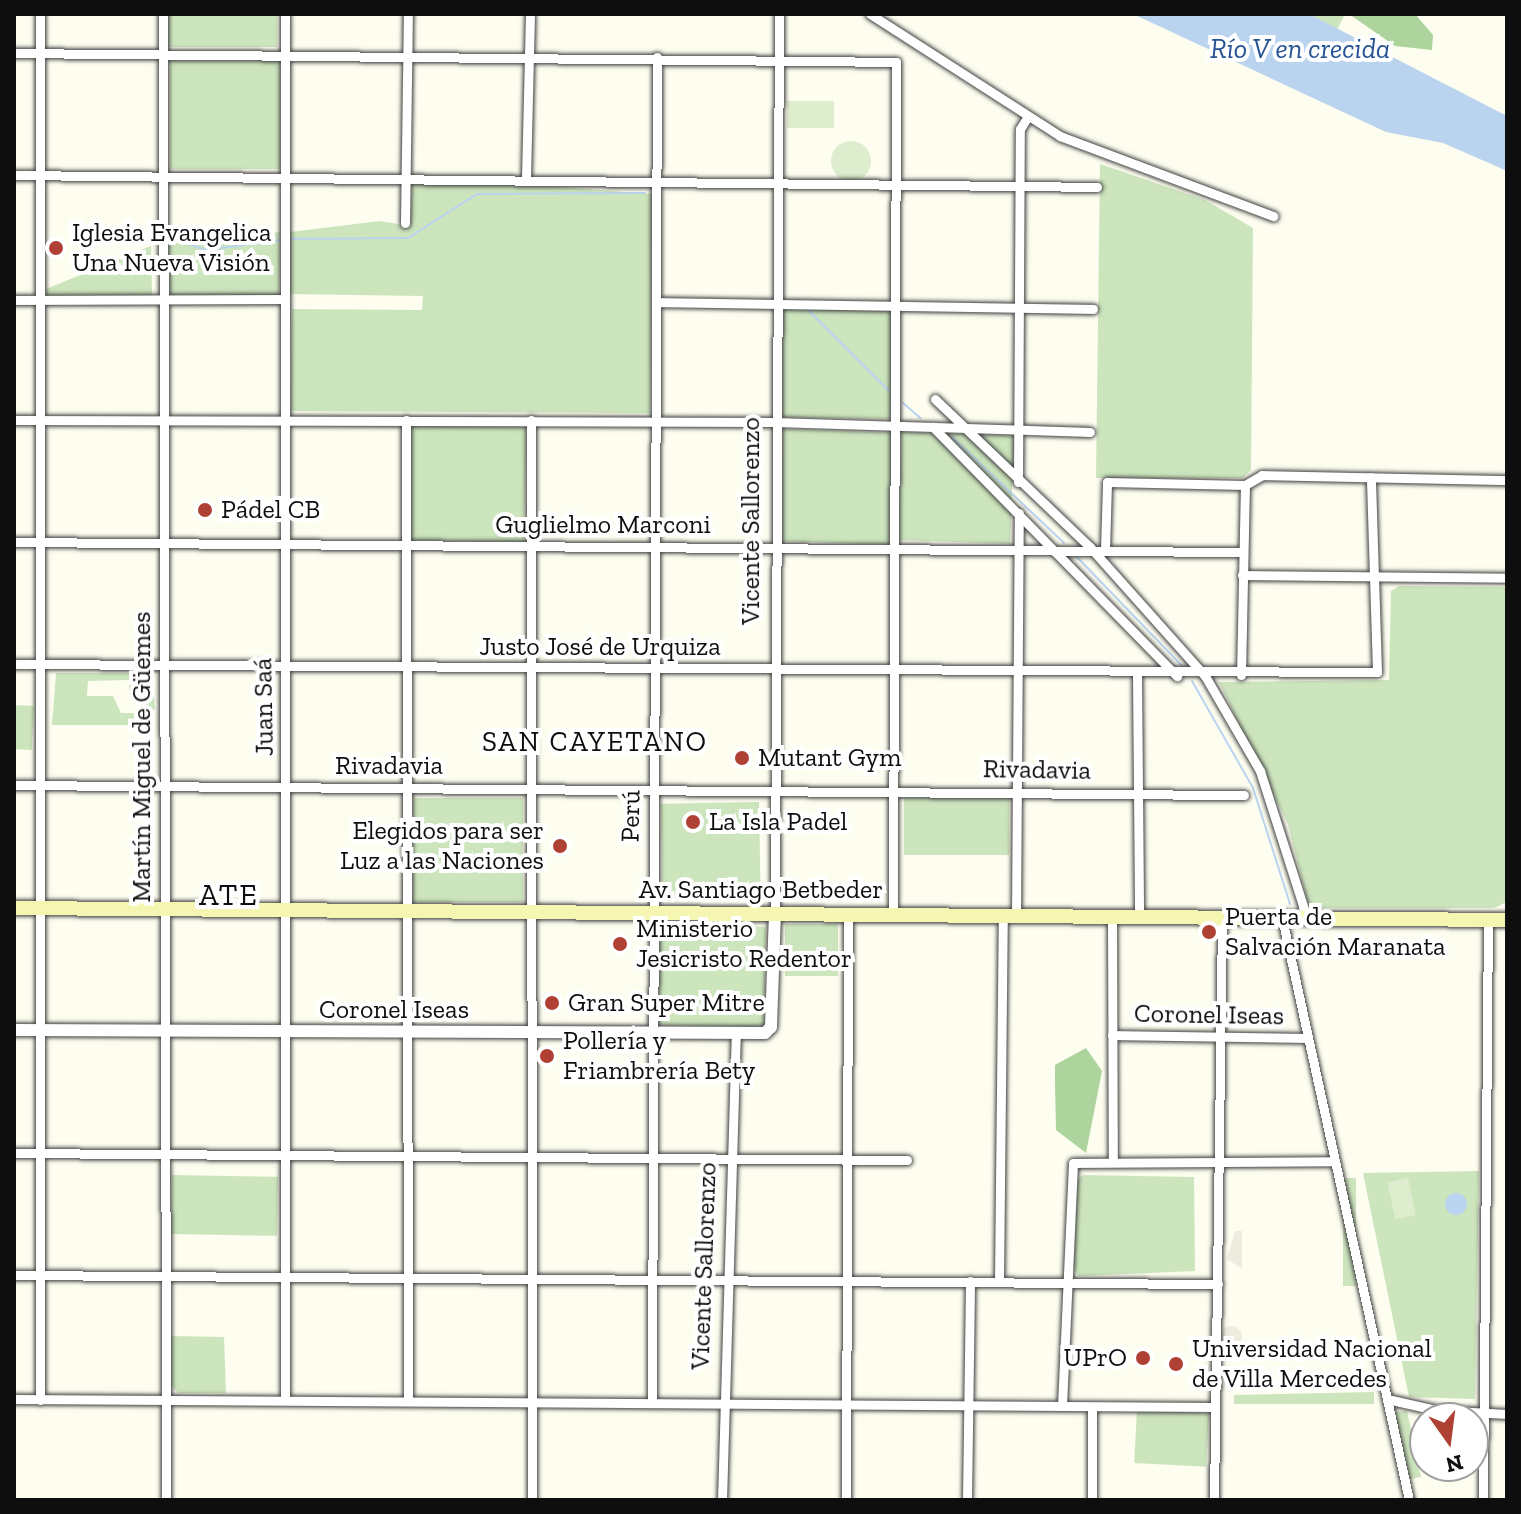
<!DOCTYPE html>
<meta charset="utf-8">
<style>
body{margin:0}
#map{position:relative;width:1521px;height:1514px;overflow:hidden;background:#fdfdf0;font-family:"Zilla Slab",serif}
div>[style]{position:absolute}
.green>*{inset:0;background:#cce5bd;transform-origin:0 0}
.forest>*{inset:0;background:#aed49e}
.pitch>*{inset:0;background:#ddedce;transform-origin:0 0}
.round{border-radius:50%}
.plaza>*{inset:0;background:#edecdf}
.water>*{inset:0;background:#bad4f0}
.stream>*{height:2px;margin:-1px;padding:0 1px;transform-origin:1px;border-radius:1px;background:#bad4f0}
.roads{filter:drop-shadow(0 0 2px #414141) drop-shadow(0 0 2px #414141)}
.minor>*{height:9px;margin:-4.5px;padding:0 4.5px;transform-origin:4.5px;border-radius:4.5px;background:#fff}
.tertiary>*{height:12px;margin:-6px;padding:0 6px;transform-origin:6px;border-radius:6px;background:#fff}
.secondary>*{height:14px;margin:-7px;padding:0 7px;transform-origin:7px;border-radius:7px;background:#f4f6b2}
.dots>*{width:22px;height:22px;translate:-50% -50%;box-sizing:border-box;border:4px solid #fff;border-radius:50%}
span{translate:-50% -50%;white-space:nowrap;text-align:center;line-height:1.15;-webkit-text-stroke:8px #fff;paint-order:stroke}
.poi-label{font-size:26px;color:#0e0e0e}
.left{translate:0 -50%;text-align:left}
.right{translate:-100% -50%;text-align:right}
.street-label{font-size:26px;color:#0e0e0e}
.water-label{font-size:28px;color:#245293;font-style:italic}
.neighbourhood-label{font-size:28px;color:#0e0e0e;letter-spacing:2px}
.quarter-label{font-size:30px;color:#0e0e0e;letter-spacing:2px}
.frame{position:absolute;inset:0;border:16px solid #0e0e0e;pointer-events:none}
.north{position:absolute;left:1409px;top:1402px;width:80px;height:80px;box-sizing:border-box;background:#fff;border:2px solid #9f9f9f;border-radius:50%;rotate:166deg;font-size:22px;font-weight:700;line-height:32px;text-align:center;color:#0e0e0e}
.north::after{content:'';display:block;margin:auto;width:28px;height:36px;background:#af4134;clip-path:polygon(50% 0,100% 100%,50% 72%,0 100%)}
</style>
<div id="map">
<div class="green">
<i style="left:166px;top:14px;width:111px;height:33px"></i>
<i style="clip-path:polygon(1309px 14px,1345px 14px,1337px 30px)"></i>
<i style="left:170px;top:61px;width:110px;height:108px"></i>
<i style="clip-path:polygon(1100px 164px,1205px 200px,1253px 228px,1251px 470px,1243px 478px,1096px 478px)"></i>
<i style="clip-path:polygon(505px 183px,652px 194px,650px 413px,291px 411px,292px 309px,422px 310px,423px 296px,288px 294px,290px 232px,380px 221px,410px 226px,412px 184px)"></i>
<i style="clip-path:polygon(280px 232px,279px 296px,165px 296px,165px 235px,208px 242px)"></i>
<i style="clip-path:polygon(151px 246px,152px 296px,46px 296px,46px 289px)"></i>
<i style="left:782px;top:309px;width:110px;height:108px;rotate:1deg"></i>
<i style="left:526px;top:426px;width:116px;height:115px;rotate:91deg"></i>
<i style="left:783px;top:429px;width:110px;height:112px;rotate:2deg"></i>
<i style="left:902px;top:432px;width:112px;height:108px;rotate:2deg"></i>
<i style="clip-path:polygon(1399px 586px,1507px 587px,1507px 902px,1494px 908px,1309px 908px,1288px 824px,1219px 682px,1389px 680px,1391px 591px)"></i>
<i style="clip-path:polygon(56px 673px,152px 673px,155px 710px,141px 710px,141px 695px,129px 695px,129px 680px,88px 681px,87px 696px,113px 696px,121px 713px,134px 713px,134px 725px,52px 725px)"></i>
<i style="left:14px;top:705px;width:20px;height:44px;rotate:3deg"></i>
<i style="left:413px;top:798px;width:110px;height:104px"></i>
<i style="left:904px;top:798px;width:105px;height:57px"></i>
<i style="left:759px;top:802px;width:95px;height:98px;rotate:89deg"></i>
<i style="left:785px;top:924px;width:53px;height:52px"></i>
<i style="left:660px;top:925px;width:106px;height:100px;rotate:1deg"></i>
<i style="clip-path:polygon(1479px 1171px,1475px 1399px,1409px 1397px,1363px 1173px)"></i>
<i style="left:172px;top:1175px;width:106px;height:59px;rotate:1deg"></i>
<i style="clip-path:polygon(1083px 1175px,1194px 1177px,1195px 1271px,1079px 1276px,1072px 1267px,1075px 1182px)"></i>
<i style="left:1343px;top:1178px;width:13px;height:108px"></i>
<i style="clip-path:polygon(171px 1336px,224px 1337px,226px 1393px,178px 1393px,171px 1385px)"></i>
<i style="clip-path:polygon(1374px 1392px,1374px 1404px,1234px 1404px,1234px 1395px)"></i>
<i style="left:1137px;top:1410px;width:72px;height:53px;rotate:3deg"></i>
<i style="clip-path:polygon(1407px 1411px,1421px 1477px,1410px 1479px,1394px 1412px)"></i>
</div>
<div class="forest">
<i style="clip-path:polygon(1349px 14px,1415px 14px,1433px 35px,1432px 50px,1395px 46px)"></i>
<i style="clip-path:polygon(1086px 1048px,1102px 1071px,1086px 1153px,1056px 1130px,1055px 1083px,1055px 1065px)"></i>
</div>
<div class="pitch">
<i style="left:787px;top:101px;width:47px;height:27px"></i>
<i class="round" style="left:831px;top:141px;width:40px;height:40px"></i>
<i class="round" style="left:194px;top:499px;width:22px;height:22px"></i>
<i style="left:1408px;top:1178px;width:38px;height:21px;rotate:78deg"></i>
</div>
<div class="plaza">
<i style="clip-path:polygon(1235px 1231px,1242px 1231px,1242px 1269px,1227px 1259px)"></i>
<i class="round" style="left:1220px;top:1326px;width:22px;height:22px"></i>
</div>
<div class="water">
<i style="clip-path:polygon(1133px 14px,1309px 14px,1507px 116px,1507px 171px,1443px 143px,1386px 132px)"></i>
<i class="round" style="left:1445px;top:1193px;width:22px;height:22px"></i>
</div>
<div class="stream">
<i style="left:168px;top:237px;width:40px;rotate:18.9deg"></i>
<i style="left:206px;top:250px;width:77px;rotate:-7.5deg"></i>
<i style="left:288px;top:239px;width:120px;rotate:-0.5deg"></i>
<i style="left:408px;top:238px;width:82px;rotate:-32.5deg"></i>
<i style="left:477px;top:194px;width:168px;rotate:-0.3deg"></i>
<i style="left:807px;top:309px;width:116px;rotate:45deg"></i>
<i style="left:903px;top:403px;width:23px;rotate:41deg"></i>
<i style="left:952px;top:437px;width:154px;rotate:43.4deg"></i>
<i style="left:1075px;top:555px;width:156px;rotate:46deg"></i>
<i style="left:1192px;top:681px;width:123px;rotate:60.3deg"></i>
<i style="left:1253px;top:788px;width:122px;rotate:72.3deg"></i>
</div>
<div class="roads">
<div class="minor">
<i style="left:40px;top:14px;width:1386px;rotate:90deg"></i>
<i style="left:163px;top:14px;width:1486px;rotate:89.88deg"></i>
<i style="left:285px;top:14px;width:1386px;rotate:90deg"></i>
<i style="left:870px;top:14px;width:226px;rotate:32.7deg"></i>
<i style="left:1060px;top:136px;width:228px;rotate:20.6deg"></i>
<i style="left:14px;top:53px;width:882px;rotate:0.58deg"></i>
<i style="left:896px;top:62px;width:853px;rotate:90.2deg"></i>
<i style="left:14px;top:175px;width:1083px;rotate:0.63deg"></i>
<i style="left:526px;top:178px;width:164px;rotate:-88.6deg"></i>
<i style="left:405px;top:223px;width:209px;rotate:-89.2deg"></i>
<i style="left:14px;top:300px;width:269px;rotate:-0.2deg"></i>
<i style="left:656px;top:302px;width:437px;rotate:0.9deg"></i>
<i style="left:935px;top:399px;width:214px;rotate:43.7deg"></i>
<i style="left:1090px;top:547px;width:173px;rotate:48.3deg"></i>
<i style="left:1205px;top:676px;width:110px;rotate:59.9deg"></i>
<i style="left:1260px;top:771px;width:154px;rotate:72.3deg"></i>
<i style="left:14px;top:420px;width:760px;rotate:0.15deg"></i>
<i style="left:774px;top:422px;width:316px;rotate:1.8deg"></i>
<i style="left:406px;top:420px;width:981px;rotate:89.88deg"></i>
<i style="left:531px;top:420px;width:1080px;rotate:89.95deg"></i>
<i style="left:933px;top:427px;width:349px;rotate:45.6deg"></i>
<i style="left:1018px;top:482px;width:353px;rotate:-89.7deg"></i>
<i style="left:1020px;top:129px;width:13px;rotate:-58deg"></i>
<i style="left:14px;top:542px;width:1226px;rotate:0.47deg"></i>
<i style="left:1105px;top:550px;width:68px;rotate:-88.3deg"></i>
<i style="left:1107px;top:482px;width:138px;rotate:1.2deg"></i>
<i style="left:1245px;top:485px;width:20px;rotate:-30deg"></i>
<i style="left:1262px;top:475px;width:245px;rotate:1.2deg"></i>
<i style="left:1242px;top:575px;width:265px;rotate:0.6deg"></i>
<i style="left:14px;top:664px;width:1363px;rotate:0.34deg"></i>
<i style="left:1377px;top:672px;width:195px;rotate:-91.8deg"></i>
<i style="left:1137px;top:675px;width:242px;rotate:89.5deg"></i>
<i style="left:1241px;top:675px;width:190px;rotate:-88.8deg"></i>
<i style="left:14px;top:785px;width:1230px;rotate:0.47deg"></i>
<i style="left:775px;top:914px;width:900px;rotate:-89.75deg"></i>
<i style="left:1016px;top:917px;width:404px;rotate:-89.6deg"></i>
<i style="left:1112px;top:917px;width:243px;rotate:89.8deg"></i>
<i style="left:1282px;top:918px;width:596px;rotate:77.69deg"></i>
<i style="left:1112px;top:1035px;width:193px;rotate:0.9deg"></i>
<i style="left:14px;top:1153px;width:893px;rotate:0.45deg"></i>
<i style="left:14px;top:1275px;width:1204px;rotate:0.43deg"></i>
<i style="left:999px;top:1281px;width:365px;rotate:-89.4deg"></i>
<i style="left:14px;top:1399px;width:1201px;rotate:0.38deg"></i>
<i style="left:1387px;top:1399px;width:50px;rotate:12.7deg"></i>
<i style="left:1436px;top:1410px;width:71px;rotate:3.2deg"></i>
<i style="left:652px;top:1403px;width:1346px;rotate:-89.79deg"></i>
<i style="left:1062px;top:1406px;width:243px;rotate:-87.4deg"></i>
<i style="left:1073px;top:1163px;width:259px;rotate:-0.4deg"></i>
<i style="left:722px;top:1500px;width:465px;rotate:-88.3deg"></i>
<i style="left:846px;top:1500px;width:585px;rotate:-89.8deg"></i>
<i style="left:967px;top:1500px;width:219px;rotate:-89.2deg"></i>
<i style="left:1092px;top:1500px;width:93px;rotate:-90deg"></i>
<i style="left:1214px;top:1500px;width:582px;rotate:-89.21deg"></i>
<i style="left:1483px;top:1500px;width:580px;rotate:-89.51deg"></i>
</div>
<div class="tertiary">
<i style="left:14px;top:1030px;width:751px;rotate:0.23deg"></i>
<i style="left:765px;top:1033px;width:8px;rotate:-45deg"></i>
<i style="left:771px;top:1027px;width:113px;rotate:-88deg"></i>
</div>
<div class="secondary">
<i style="left:14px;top:908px;width:1493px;rotate:0.46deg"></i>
</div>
</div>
<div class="dots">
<i style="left:56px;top:248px;background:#af4134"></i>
<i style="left:205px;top:510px;background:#af4134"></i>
<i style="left:742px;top:758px;background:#af4134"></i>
<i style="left:693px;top:822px;background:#af4134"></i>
<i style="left:560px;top:846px;background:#af4134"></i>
<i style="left:1209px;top:932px;background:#af4134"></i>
<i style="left:620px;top:944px;background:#af4134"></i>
<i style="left:552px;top:1003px;background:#af4134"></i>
<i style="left:547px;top:1056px;background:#af4134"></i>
<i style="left:1143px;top:1358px;background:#af4134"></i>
<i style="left:1176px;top:1364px;background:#af4134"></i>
</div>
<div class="poi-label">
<span class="left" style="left:72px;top:248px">Iglesia Evangelica<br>Una Nueva Visión</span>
<span class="left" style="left:221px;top:510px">Pádel CB</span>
<span class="left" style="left:758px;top:758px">Mutant Gym</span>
<span class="left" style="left:709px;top:822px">La Isla Padel</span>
<span class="right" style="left:544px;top:846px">Elegidos para ser<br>Luz a las Naciones</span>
<span class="left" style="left:1225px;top:932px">Puerta de<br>Salvación Maranata</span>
<span class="left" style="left:636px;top:944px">Ministerio<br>Jesicristo Redentor</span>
<span class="left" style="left:568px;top:1003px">Gran Super Mitre</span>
<span class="left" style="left:563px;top:1056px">Pollería y<br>Friambrería Bety</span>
<span class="left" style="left:1192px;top:1364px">Universidad Nacional<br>de Villa Mercedes</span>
<span class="right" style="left:1127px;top:1358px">UPrO</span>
</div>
<div class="street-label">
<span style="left:751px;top:521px;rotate:-90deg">Vicente Sallorenzo</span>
<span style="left:603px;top:525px">Guglielmo Marconi</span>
<span style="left:600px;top:647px">Justo José de Urquiza</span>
<span style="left:264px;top:707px;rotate:-91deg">Juan Saá</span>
<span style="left:142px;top:757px;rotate:-90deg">Martín Miguel de Güemes</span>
<span style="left:389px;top:766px">Rivadavia</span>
<span style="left:1037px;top:770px;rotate:1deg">Rivadavia</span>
<span style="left:631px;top:816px;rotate:-89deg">Perú</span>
<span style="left:761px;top:890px">Av. Santiago Betbeder</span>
<span style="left:394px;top:1010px">Coronel Iseas</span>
<span style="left:1209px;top:1015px;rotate:1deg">Coronel Iseas</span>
<span style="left:704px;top:1266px;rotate:-88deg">Vicente Sallorenzo</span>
</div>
<div class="water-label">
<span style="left:1300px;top:49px">Río V en crecida</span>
</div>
<div class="neighbourhood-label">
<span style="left:595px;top:742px">SAN CAYETANO</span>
</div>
<div class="quarter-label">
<span style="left:229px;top:895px">ATE</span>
</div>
<div class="frame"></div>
<div class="north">N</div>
</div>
